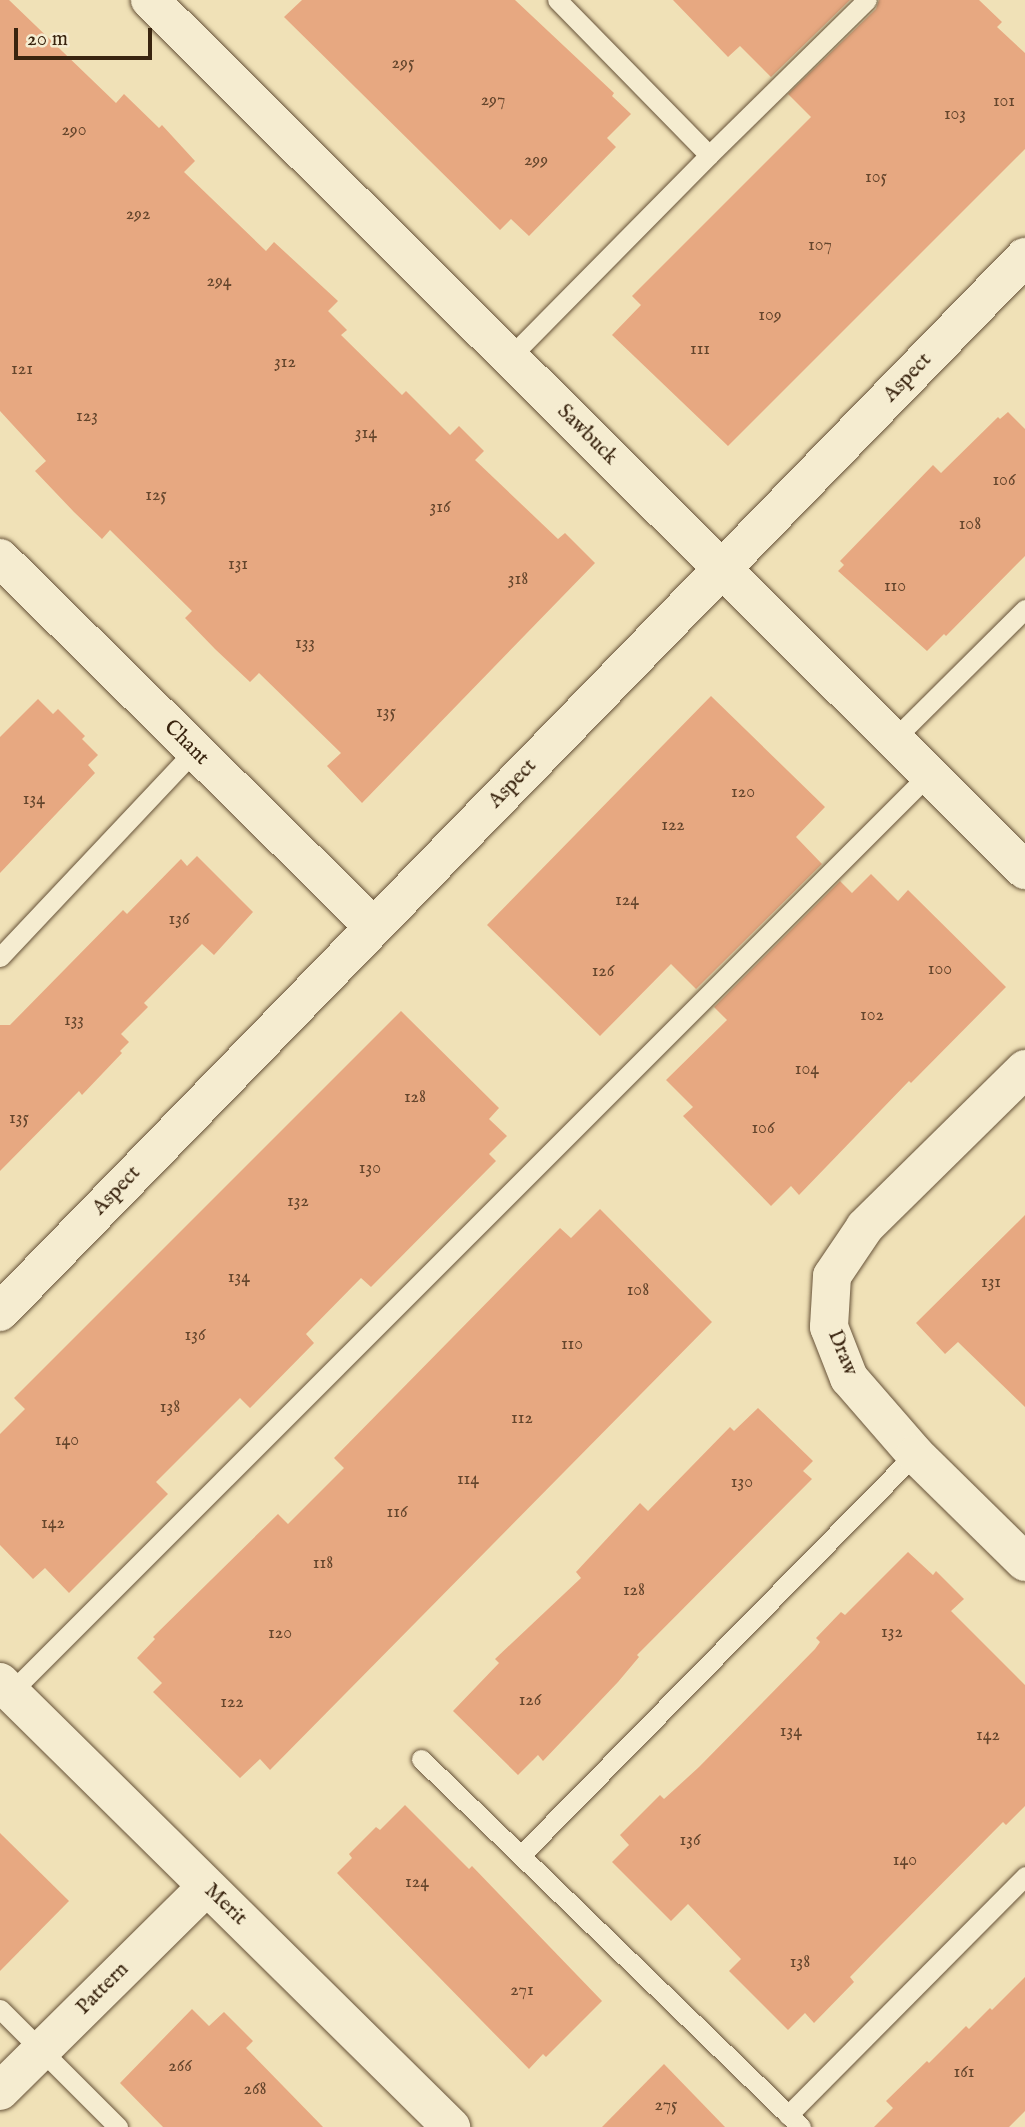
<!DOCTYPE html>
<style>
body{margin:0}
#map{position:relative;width:1025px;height:2127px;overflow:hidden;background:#f0e1b7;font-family:"IM FELL English",serif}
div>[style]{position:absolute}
.building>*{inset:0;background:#e7a881}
.roads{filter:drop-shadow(0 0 2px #675339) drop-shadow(0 0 2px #675339)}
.service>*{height:19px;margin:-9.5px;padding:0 9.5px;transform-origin:9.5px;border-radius:9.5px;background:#f5ecd0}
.minor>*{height:38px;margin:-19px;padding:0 19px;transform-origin:19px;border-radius:19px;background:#f5ecd0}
.tertiary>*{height:38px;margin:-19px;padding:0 19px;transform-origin:19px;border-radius:19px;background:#f5ecd0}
span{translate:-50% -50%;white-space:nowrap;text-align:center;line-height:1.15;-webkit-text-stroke:7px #f5ecd0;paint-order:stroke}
.number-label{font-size:18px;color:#64452c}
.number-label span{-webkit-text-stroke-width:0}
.street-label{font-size:21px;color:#39240f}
.scale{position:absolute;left:14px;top:28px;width:138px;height:32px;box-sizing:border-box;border:4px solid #39240f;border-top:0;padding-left:9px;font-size:21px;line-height:24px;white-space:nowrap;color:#39240f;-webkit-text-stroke:5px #f5ecd0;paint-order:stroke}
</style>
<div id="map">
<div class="building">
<i style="clip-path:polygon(0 0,9px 0,116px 103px,124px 94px,159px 128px,162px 125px,195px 161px,184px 172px,266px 251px,274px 242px,338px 301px,328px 311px,347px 330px,341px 335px,402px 395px,406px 391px,450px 435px,459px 426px,484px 451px,475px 460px,558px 539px,565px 533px,595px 563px,362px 803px,327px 766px,341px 753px,259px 673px,250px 682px,215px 649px,185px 618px,192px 611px,110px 530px,102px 539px,74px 512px,35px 471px,46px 461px,0 411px)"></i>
<i style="clip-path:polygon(302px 0,515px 0,614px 93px,612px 96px,631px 114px,607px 138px,616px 147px,529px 236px,511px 219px,500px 230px,284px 17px)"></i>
<i style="clip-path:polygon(673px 0,850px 0,771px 77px,740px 46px,728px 57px)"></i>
<i style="clip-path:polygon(879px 0,979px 0,1002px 22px,997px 27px,1025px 53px,1025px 149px,728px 446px,612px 335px,641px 305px,632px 296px,811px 117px,788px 94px,876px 9px)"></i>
<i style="clip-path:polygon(1008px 412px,1025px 429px,1025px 556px,946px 636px,944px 634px,927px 651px,838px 571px,844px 565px,840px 561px,933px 465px,941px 473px,998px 417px,1000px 419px)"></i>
<i style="clip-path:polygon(711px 696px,825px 807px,796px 837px,822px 864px,696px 989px,671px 964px,600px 1036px,487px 925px)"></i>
<i style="clip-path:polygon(38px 699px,53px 714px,58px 709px,85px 736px,82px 739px,98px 755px,88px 765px,95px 773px,0 873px,0 737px)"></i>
<i style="clip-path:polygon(197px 856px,253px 912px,214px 955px,202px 944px,144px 1003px,148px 1007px,121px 1034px,129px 1042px,120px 1051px,122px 1053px,82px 1095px,79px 1091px,0 1171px,0 1025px,10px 1025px,123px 910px,127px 914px,181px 859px,187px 866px)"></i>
<i style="clip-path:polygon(871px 874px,898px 901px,908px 890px,1006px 987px,911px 1083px,909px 1081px,799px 1195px,791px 1186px,771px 1206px,683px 1116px,693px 1107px,666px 1080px,727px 1020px,714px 1007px,840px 881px,852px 893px)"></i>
<i style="clip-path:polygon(401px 1011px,499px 1108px,489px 1119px,507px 1136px,489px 1154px,496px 1161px,371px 1287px,361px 1278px,306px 1334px,314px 1343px,250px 1408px,240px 1398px,156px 1482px,168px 1494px,69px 1593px,45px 1568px,33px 1579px,0 1545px,0 1434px,25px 1409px,14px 1398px)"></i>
<i style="clip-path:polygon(600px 1209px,712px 1322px,270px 1770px,260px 1759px,240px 1778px,153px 1692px,162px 1683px,137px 1658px,155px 1639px,153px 1637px,278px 1514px,288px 1524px,344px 1468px,334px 1458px,560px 1228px,571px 1238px)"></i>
<i style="clip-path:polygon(1025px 1215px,1025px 1407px,958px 1342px,945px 1354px,916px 1323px)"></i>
<i style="clip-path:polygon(758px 1408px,813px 1461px,803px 1471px,812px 1479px,637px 1655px,639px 1657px,618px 1682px,543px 1761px,538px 1755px,518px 1775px,453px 1711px,499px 1663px,495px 1659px,581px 1578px,576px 1572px,640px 1503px,648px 1511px,730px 1427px,734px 1431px)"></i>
<i style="clip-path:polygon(908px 1552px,933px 1575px,936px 1571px,964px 1599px,951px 1611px,1025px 1685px,1025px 1806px,1006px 1825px,1003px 1822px,881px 1945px,850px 1977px,854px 1982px,814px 2023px,805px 2013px,788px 2030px,729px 1971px,741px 1959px,688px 1904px,671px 1921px,612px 1862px,629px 1845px,620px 1835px,660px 1795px,664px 1799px,699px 1767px,815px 1649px,820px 1642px,816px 1638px,841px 1612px,845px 1615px)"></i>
<i style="clip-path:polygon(405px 1805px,469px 1869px,472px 1866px,602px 2001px,546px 2057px,543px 2054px,529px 2069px,337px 1873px,352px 1858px,349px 1854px,376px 1827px,380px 1830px)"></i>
<i style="clip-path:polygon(0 1833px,69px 1901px,0 1971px)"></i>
<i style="clip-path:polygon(1025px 1977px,1025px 2111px,1009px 2127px,874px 2127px,893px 2108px,886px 2101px,927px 2061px,929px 2063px,966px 2026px,969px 2029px,990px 2008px,992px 2010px)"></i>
<i style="clip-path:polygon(192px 2009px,209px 2026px,224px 2012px,253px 2041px,246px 2048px,323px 2127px,163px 2127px,120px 2083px)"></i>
<i style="clip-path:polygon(664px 2064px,725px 2127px,602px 2127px)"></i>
</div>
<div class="roads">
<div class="service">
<i style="left:709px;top:155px;width:221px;rotate:-44.5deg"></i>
<i style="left:509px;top:358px;width:285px;rotate:-45.4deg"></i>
<i style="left:709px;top:155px;width:217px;rotate:-134.4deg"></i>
<i style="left:893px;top:740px;width:186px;rotate:-44.8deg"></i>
<i style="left:0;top:957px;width:283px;rotate:-46.7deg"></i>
<i style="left:10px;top:1693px;width:1298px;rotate:-45deg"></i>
<i style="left:421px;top:1759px;width:529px;rotate:44.08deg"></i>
<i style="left:521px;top:1855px;width:562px;rotate:-45.5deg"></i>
<i style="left:0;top:2009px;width:167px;rotate:45deg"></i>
<i style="left:788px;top:2115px;width:337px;rotate:-45.2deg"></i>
</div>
<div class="minor">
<i style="left:150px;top:0;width:1234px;rotate:44.84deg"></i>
<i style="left:0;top:558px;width:525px;rotate:44.61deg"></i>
<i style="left:1025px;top:1069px;width:225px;rotate:135.4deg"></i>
<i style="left:865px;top:1227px;width:59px;rotate:124deg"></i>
<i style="left:832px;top:1276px;width:51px;rotate:93.4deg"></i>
<i style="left:829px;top:1327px;width:55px;rotate:68.6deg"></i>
<i style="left:849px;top:1378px;width:101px;rotate:49deg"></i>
<i style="left:915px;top:1454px;width:154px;rotate:44.5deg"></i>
<i style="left:0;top:1312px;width:1471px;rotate:-45.83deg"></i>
<i style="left:0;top:2091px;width:290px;rotate:-44.7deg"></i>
</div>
<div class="tertiary">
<i style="left:0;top:1682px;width:634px;rotate:44.62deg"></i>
</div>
</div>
<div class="number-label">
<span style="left:403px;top:64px">295</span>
<span style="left:493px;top:101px">297</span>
<span style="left:1004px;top:102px">101</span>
<span style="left:955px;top:115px">103</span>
<span style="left:74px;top:131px">290</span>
<span style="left:536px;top:161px">299</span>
<span style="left:876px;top:178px">105</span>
<span style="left:138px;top:215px">292</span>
<span style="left:820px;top:246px">107</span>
<span style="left:219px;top:282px">294</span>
<span style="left:770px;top:316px">109</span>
<span style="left:700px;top:350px">111</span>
<span style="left:285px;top:363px">312</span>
<span style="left:22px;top:370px">121</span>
<span style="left:87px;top:417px">123</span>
<span style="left:366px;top:434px">314</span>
<span style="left:1004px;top:481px">106</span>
<span style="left:156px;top:496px">125</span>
<span style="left:440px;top:508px">316</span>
<span style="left:970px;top:525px">108</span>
<span style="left:238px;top:565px">131</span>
<span style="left:518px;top:580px">318</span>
<span style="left:895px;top:587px">110</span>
<span style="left:305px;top:644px">133</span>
<span style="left:386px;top:713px">135</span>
<span style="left:743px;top:793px">120</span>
<span style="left:34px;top:800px">134</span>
<span style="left:673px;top:826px">122</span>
<span style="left:627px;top:901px">124</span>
<span style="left:179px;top:920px">136</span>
<span style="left:940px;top:970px">100</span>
<span style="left:603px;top:972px">126</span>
<span style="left:872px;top:1016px">102</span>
<span style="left:74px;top:1021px">133</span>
<span style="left:807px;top:1070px">104</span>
<span style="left:415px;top:1098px">128</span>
<span style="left:19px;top:1119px">135</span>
<span style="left:763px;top:1129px">106</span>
<span style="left:370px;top:1169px">130</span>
<span style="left:298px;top:1202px">132</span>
<span style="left:239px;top:1278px">134</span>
<span style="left:991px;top:1283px">131</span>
<span style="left:638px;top:1291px">108</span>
<span style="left:195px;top:1336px">136</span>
<span style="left:572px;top:1345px">110</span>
<span style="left:170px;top:1408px">138</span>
<span style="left:522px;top:1419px">112</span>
<span style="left:67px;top:1441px">140</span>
<span style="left:468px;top:1480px">114</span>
<span style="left:742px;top:1483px">130</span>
<span style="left:397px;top:1513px">116</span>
<span style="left:53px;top:1524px">142</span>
<span style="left:323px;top:1564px">118</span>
<span style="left:634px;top:1591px">128</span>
<span style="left:892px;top:1633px">132</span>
<span style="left:280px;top:1634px">120</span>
<span style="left:530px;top:1701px">126</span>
<span style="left:232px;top:1703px">122</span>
<span style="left:791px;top:1732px">134</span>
<span style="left:988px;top:1736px">142</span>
<span style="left:690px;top:1841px">136</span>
<span style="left:905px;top:1861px">140</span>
<span style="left:417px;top:1883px">124</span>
<span style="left:800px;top:1963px">138</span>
<span style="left:522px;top:1991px">271</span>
<span style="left:180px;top:2067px">266</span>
<span style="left:964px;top:2073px">161</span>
<span style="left:255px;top:2090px">268</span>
<span style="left:666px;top:2106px">275</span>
</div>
<div class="street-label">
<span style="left:908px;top:378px;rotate:-46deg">Aspect</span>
<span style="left:587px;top:435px;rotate:45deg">Sawbuck</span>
<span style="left:186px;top:743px;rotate:45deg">Chant</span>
<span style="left:513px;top:784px;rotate:-46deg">Aspect</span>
<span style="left:117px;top:1191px;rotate:-46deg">Aspect</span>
<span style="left:842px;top:1353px;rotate:68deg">Draw</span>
<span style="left:225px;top:1905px;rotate:44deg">Merit</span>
<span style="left:103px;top:1989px;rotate:-45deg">Pattern</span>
</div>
<div class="scale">20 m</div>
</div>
